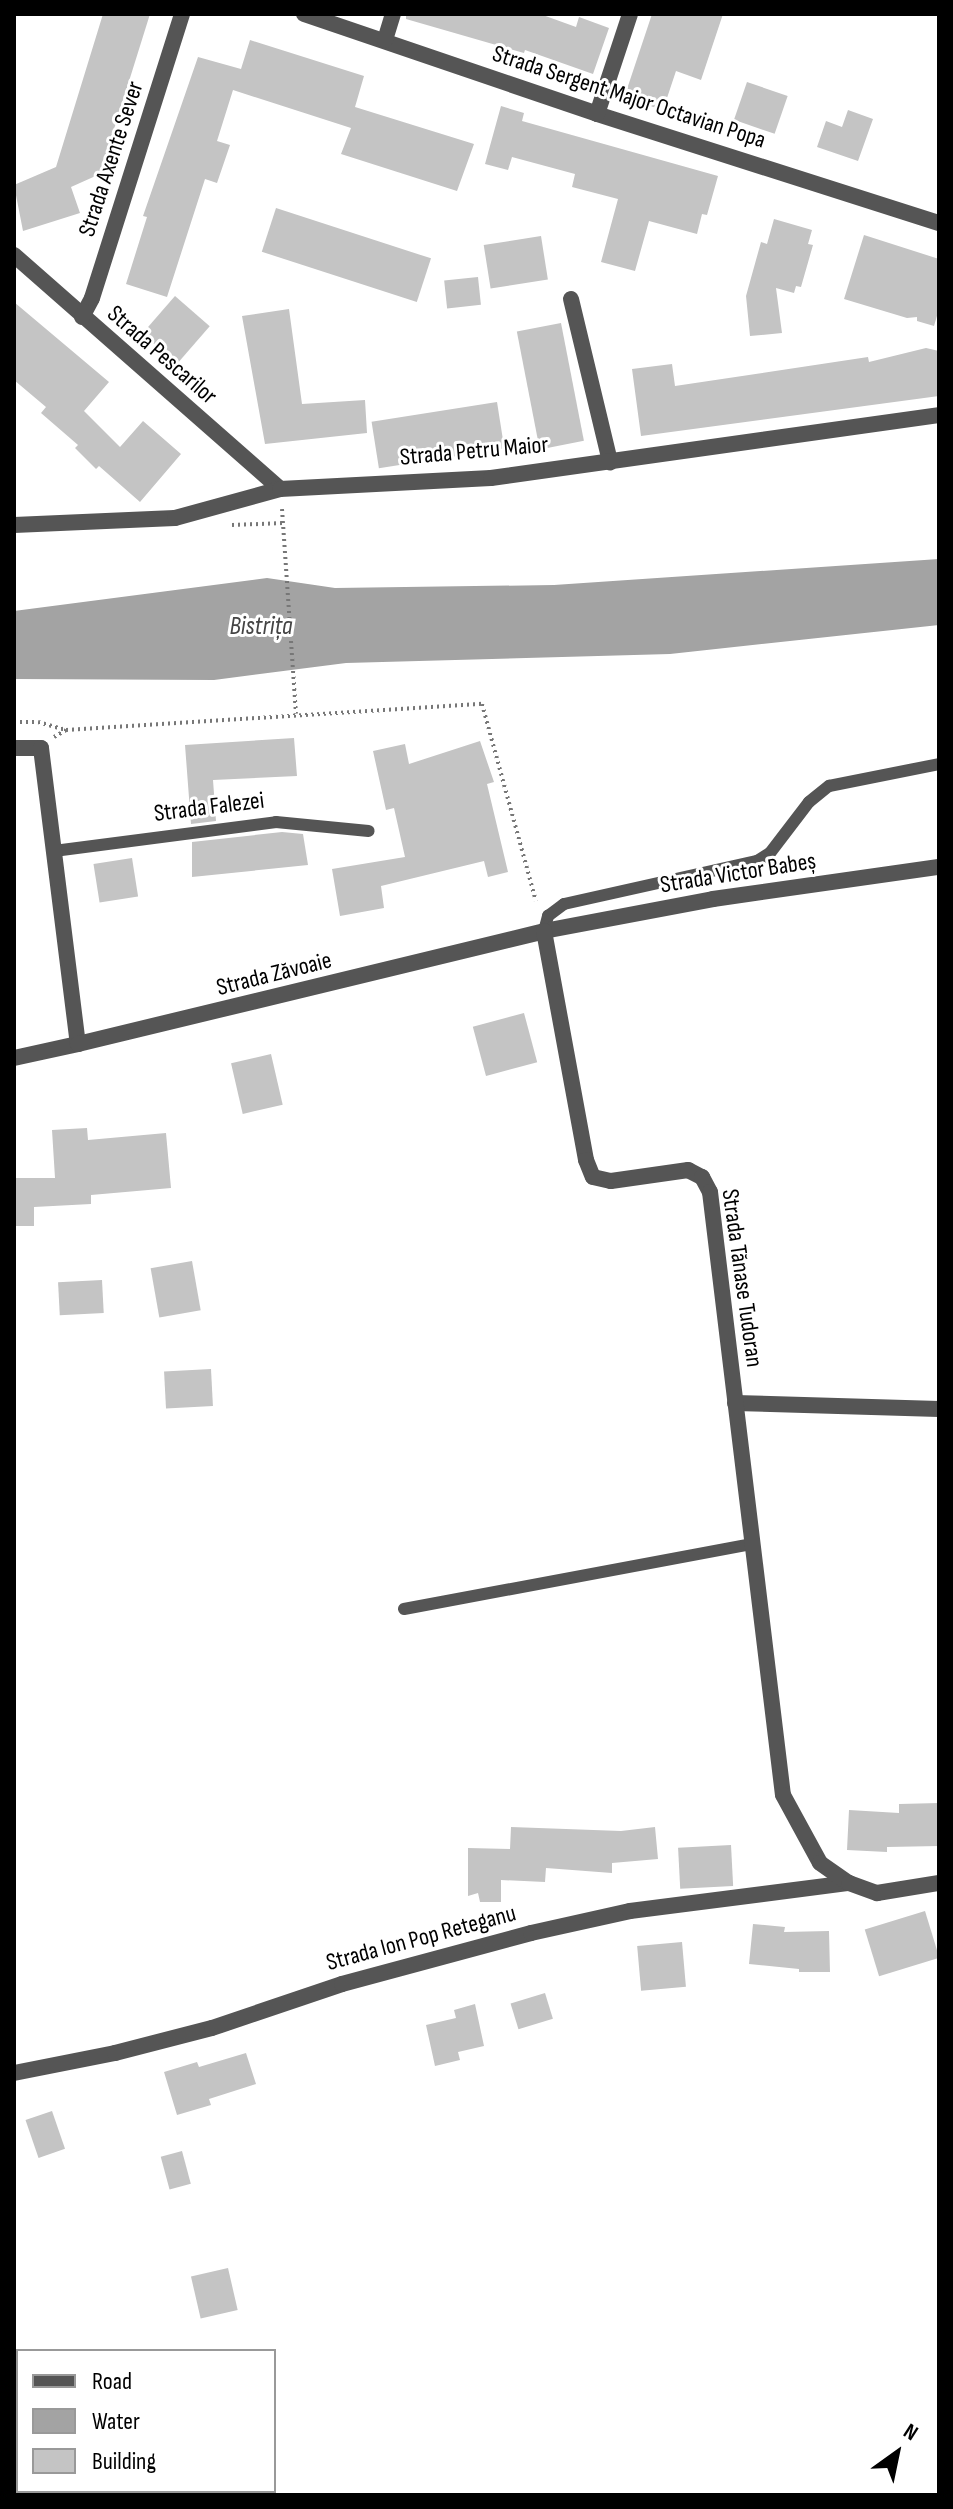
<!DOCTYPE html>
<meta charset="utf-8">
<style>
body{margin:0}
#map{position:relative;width:953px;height:2509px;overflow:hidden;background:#fff;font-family:"Sofia Sans Condensed",sans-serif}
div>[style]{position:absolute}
.water>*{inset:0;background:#a3a3a3}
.building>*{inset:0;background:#c4c4c4;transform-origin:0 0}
.path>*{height:4px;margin-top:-2px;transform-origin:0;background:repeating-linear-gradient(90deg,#777 0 2px,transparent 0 6px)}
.service>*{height:12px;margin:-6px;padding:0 6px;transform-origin:6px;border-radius:6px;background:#555}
.minor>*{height:16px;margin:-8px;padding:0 8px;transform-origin:8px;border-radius:8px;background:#555}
.tertiary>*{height:16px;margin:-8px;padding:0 8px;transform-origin:8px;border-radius:8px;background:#555}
span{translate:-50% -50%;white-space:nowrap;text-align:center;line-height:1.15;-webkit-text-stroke:6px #fff;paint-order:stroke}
.street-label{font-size:24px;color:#000}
.water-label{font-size:26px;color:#444;font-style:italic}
.frame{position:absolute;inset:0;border:16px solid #000;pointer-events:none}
.legend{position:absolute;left:16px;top:2349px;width:260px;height:144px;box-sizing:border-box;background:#fff;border:2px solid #999;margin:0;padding:10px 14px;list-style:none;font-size:24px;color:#000}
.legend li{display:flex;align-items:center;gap:16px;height:40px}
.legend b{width:40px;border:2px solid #999}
.north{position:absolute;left:857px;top:2413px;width:80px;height:80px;-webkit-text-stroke:6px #fff;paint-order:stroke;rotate:33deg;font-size:22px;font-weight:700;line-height:32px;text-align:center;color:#000}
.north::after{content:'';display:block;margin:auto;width:28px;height:36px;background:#000;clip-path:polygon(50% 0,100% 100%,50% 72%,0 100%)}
</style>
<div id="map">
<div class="water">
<i style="clip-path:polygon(939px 559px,939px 625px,670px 654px,346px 663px,214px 680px,14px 679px,14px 611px,267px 578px,335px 588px,554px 585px)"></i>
</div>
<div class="building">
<i style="clip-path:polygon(103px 14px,150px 14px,100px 174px,71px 187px,80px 213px,23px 231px,14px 185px,56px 167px)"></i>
<i style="clip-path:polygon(406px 14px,540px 14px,576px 27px,579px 17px,609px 28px,593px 74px,525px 50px,524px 53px,406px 19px)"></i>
<i style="clip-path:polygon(652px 14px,723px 14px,701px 80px,676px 71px,663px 110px,624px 98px)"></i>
<i style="clip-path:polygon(250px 40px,364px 76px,355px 107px,474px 144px,457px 191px,341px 154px,351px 128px,233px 90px,217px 141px,230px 145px,217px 183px,205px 179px,167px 297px,126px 284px,147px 217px,143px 216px,198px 57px,241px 69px)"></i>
<i style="left:747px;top:82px;width:43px;height:40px;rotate:19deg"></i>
<i style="clip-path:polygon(501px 106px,524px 113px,522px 121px,718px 176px,707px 215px,702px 214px,697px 234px,649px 221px,635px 271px,601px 262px,618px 199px,572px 187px,575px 174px,512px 157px,508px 170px,485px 164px)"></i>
<i style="clip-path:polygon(848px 110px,873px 119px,858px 161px,817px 147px,826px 121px,842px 127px)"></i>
<i style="left:276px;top:208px;width:163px;height:46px;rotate:18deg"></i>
<i style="clip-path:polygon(774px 219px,812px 230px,808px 244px,813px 245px,801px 287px,796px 286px,794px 293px,776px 288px,782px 333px,750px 336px,746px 296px,761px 242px,767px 244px)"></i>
<i style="clip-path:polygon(864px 235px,939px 259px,939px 309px,934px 326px,917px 321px,917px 317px,907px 318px,844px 299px)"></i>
<i style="left:541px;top:236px;width:44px;height:58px;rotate:81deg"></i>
<i style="left:478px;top:277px;width:28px;height:34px;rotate:84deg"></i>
<i style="left:175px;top:296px;width:46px;height:50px;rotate:41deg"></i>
<i style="clip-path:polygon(14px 302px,109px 382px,84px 411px,120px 447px,143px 421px,181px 454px,140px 502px,99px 466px,96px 469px,75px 448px,78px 445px,41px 413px,46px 407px,14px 380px)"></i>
<i style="clip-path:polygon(289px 309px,302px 404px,365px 400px,367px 433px,265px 444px,242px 316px)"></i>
<i style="left:561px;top:323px;width:120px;height:45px;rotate:79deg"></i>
<i style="clip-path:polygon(926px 348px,939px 351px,939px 396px,641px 436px,632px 369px,672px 364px,675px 386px,868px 357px,869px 362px)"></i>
<i style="left:497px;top:402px;width:47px;height:127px;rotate:81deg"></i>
<i style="clip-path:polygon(294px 738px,297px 776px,213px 780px,216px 821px,191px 824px,185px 745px)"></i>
<i style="clip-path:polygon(480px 741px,494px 782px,487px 784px,508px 872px,488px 877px,484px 861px,381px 886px,384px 908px,340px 916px,332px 869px,405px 857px,394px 808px,386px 810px,373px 751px,405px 744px,409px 764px)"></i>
<i style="clip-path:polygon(282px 832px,303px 834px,308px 865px,192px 877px,192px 842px)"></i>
<i style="left:132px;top:858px;width:39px;height:39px;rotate:81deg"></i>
<i style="left:524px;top:1013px;width:51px;height:53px;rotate:75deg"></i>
<i style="left:271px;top:1054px;width:52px;height:41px;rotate:77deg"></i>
<i style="clip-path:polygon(87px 1128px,88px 1140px,166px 1133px,171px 1188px,91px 1195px,91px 1204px,34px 1207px,34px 1226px,14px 1226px,14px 1178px,55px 1178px,52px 1130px)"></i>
<i style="left:192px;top:1261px;width:50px;height:42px;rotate:80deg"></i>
<i style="left:102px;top:1280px;width:33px;height:44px;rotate:87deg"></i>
<i style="left:211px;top:1369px;width:37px;height:47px;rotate:87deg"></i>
<i style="clip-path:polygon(939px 1803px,939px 1846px,887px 1847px,887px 1852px,847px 1850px,849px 1810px,899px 1813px,899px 1804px)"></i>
<i style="clip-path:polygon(511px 1827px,621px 1831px,655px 1827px,658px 1859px,612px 1863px,612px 1873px,546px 1868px,545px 1882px,501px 1880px,501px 1902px,480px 1902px,478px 1893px,468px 1896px,468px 1848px,510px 1849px)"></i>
<i style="left:731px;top:1845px;width:41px;height:53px;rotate:87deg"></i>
<i style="left:925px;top:1911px;width:49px;height:63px;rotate:73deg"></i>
<i style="clip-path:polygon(753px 1924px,785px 1927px,784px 1932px,829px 1931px,830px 1972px,799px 1972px,799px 1969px,749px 1964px)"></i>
<i style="left:682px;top:1942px;width:45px;height:45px;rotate:85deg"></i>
<i style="left:545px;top:1993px;width:27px;height:36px;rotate:73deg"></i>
<i style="clip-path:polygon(475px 2004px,484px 2046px,458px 2052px,460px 2060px,435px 2066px,426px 2025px,456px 2018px,454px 2010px)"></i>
<i style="clip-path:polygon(246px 2053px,256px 2084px,209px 2099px,211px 2105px,177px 2115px,164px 2072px,197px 2062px,199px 2067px)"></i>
<i style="left:52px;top:2111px;width:40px;height:28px;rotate:71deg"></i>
<i style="left:182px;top:2151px;width:34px;height:22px;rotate:75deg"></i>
<i style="left:228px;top:2268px;width:43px;height:38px;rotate:77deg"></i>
</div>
<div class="path">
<i style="left:282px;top:509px;width:205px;rotate:86.1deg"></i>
<i style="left:232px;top:525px;width:51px;rotate:-2.2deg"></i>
<i style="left:14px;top:722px;width:24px"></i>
<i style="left:38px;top:722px;width:29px;rotate:16deg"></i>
<i style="left:54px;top:737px;width:14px;rotate:-30deg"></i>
<i style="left:66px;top:730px;width:417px;rotate:-3.6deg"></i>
<i style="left:482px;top:704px;width:204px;rotate:74.7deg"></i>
</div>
<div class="service">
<i style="left:54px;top:851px;width:224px;rotate:-7.4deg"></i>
<i style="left:276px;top:822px;width:93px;rotate:5.5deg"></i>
<i style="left:544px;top:931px;width:16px;rotate:-75deg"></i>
<i style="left:548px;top:916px;width:20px;rotate:-37deg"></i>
<i style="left:564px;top:904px;width:198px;rotate:-12.6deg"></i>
<i style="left:757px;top:861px;width:15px;rotate:-32deg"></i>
<i style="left:770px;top:853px;width:64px;rotate:-52.6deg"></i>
<i style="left:809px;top:802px;width:26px;rotate:-39deg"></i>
<i style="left:829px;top:786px;width:112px;rotate:-11.3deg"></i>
<i style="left:404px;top:1609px;width:353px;rotate:-10.6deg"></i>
</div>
<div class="minor">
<i style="left:304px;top:14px;width:310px;rotate:18.8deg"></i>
<i style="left:597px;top:114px;width:359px;rotate:17.7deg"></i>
<i style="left:385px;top:40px;width:27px;rotate:-73deg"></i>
<i style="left:597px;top:114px;width:105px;rotate:-71.7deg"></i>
<i style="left:14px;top:255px;width:354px;rotate:41.3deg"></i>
<i style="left:571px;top:299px;width:168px;rotate:76.5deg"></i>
<i style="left:82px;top:317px;width:21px;rotate:-62deg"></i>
<i style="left:92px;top:298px;width:298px;rotate:-72.4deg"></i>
<i style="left:544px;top:931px;width:172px;rotate:-10.7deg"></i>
<i style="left:713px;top:899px;width:228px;rotate:-8.1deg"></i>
<i style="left:14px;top:1058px;width:66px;rotate:-12.3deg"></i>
<i style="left:735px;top:1403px;width:204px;rotate:1.7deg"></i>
<i style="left:14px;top:2073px;width:103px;rotate:-11.2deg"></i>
<i style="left:115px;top:2053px;width:100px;rotate:-14.5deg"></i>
<i style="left:212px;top:2028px;width:137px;rotate:-18.7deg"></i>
<i style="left:342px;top:1984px;width:196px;rotate:-15.1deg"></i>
<i style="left:531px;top:1933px;width:101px;rotate:-12.5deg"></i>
<i style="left:630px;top:1911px;width:221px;rotate:-7.3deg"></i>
</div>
<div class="tertiary">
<i style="left:14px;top:525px;width:161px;rotate:-2.5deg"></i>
<i style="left:175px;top:518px;width:109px;rotate:-15.4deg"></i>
<i style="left:280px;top:489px;width:211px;rotate:-3deg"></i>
<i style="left:491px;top:478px;width:452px;rotate:-8deg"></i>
<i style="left:14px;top:748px;width:27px"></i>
<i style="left:41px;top:748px;width:298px;rotate:82.9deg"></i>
<i style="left:78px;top:1044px;width:480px;rotate:-13.6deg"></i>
<i style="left:544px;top:931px;width:233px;rotate:79.6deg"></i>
<i style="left:586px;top:1160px;width:18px;rotate:68deg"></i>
<i style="left:593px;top:1177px;width:18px;rotate:13deg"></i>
<i style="left:611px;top:1181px;width:78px;rotate:-8.1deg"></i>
<i style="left:688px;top:1170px;width:16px;rotate:27deg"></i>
<i style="left:702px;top:1177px;width:17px;rotate:62deg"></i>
<i style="left:710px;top:1192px;width:607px;rotate:83.1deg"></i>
<i style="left:783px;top:1795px;width:77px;rotate:61.4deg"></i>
<i style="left:820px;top:1863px;width:35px;rotate:35deg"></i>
<i style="left:849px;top:1883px;width:30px;rotate:20deg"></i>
<i style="left:877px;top:1893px;width:63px;rotate:-9.2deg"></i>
</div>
<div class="street-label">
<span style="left:629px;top:97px;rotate:18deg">Strada Sergent Major Octavian Popa</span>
<span style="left:111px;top:159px;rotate:-72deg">Strada Axente Sever</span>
<span style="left:162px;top:355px;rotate:41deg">Strada Pescarilor</span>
<span style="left:474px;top:451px;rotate:-5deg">Strada Petru Maior</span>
<span style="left:209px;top:807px;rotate:-7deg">Strada Falezei</span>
<span style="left:738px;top:873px;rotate:-9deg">Strada Victor Babeș</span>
<span style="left:274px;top:974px;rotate:-14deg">Strada Zăvoaie</span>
<span style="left:742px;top:1278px;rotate:82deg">Strada Tănase Tudoran</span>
<span style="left:421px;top:1938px;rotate:-15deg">Strada Ion Pop Reteganu</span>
</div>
<div class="water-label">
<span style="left:261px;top:627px">Bistrița</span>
</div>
<div class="frame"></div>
<ul class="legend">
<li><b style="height:10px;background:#555"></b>Road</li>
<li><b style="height:22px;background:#a3a3a3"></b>Water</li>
<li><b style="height:22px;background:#c4c4c4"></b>Building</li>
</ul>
<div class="north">N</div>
</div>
